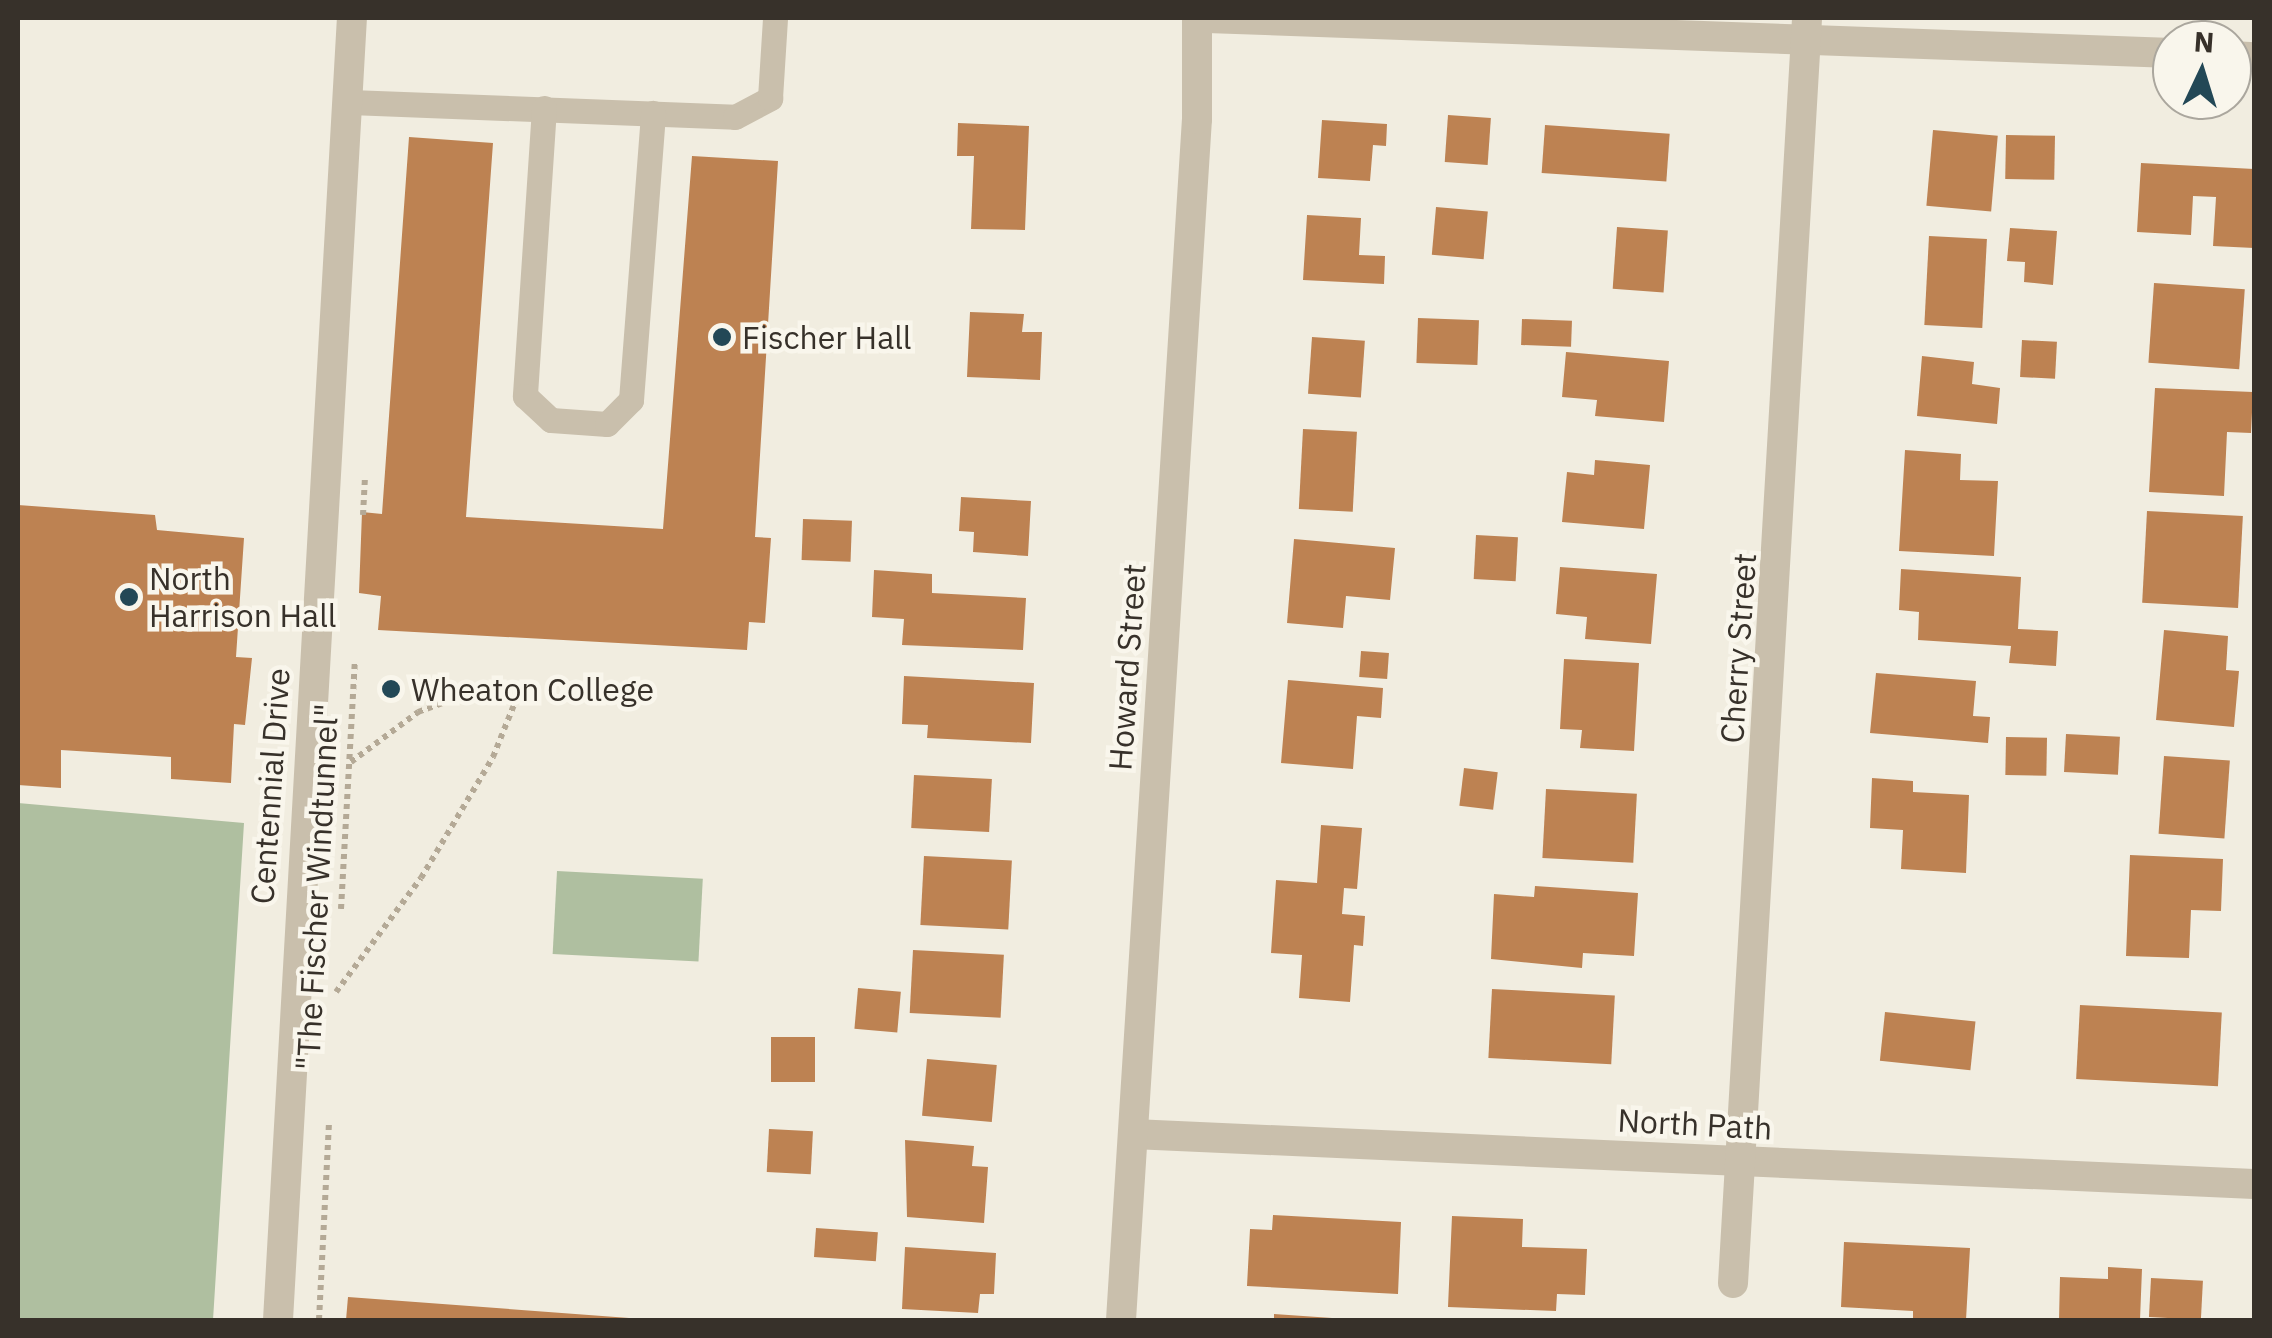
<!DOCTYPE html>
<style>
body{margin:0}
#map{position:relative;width:2272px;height:1338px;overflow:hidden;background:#f1ede0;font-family:"IBM Plex Sans",sans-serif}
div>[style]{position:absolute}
.green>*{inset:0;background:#afbfa0;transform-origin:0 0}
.building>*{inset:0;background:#bd8252;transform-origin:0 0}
.path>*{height:6px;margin-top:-3px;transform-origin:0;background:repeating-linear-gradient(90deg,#b4a996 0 5px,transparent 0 10px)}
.lane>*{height:25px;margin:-12.5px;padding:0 12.5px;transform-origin:12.5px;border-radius:12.5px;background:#c9bfac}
.street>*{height:30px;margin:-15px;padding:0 15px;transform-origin:15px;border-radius:15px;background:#c9bfac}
.dots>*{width:28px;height:28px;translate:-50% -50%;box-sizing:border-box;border:5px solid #f9f6ec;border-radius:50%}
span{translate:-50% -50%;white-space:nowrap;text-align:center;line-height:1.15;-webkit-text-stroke:9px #f9f6ec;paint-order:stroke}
.poi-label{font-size:32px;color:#37312a}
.left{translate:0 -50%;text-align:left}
.street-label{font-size:32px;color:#37312a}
.frame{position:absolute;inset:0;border:20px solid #37312a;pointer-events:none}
.north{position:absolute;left:2152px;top:20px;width:100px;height:100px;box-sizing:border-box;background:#f9f6ec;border:2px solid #aba79e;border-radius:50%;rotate:4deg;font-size:28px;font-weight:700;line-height:40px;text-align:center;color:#37312a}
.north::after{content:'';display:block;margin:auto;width:35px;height:45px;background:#234856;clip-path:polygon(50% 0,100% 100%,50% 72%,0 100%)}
</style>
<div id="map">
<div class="green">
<i style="clip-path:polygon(18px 803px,244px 823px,213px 1320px,18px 1320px)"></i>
<i style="left:557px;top:871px;width:146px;height:83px;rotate:3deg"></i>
</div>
<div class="building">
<i style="left:1448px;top:115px;width:43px;height:47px;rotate:4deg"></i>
<i style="clip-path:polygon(1322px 120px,1387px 124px,1386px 146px,1373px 145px,1370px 181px,1318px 178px)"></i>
<i style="clip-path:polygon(958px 123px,1029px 126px,1025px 230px,971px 229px,974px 156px,957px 156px)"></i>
<i style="left:1545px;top:125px;width:125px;height:48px;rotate:4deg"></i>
<i style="left:1933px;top:130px;width:65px;height:76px;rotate:5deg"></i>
<i style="left:2006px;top:135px;width:49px;height:44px;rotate:1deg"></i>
<i style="clip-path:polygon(409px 137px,493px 143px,466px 517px,663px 529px,692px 156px,778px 161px,755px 537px,771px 538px,765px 623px,749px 622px,747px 650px,378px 630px,381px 596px,359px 593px,362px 512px,382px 514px)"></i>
<i style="clip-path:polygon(2141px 163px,2254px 169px,2254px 248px,2213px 246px,2216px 197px,2193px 196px,2191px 235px,2137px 232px)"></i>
<i style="left:1436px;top:207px;width:52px;height:48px;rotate:5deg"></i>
<i style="clip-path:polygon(1307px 215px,1361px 218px,1359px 255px,1385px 256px,1384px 284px,1303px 280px)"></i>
<i style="left:1617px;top:227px;width:51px;height:62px;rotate:4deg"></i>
<i style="clip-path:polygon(2010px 228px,2057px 231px,2053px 285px,2024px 282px,2025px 262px,2007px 261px)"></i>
<i style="left:1929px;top:236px;width:58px;height:89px;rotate:3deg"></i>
<i style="left:2154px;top:283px;width:91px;height:80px;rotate:4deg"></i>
<i style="clip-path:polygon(970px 312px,1024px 314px,1022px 332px,1042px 332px,1040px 380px,967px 377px)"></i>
<i style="left:1418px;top:318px;width:61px;height:45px;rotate:2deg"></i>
<i style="left:1522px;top:319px;width:50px;height:26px;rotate:2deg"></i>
<i style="left:1312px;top:337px;width:53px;height:57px;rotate:4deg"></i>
<i style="left:2022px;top:340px;width:35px;height:37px;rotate:3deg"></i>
<i style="clip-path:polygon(1566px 352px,1669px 361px,1664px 422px,1595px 416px,1597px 400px,1562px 397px)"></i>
<i style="clip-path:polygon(1922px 356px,1974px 362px,1972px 384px,2000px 388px,1997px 424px,1917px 416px)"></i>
<i style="clip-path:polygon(2155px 388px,2253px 392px,2251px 433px,2227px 432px,2224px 496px,2149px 492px)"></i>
<i style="left:1303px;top:429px;width:54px;height:80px;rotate:3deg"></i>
<i style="clip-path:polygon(1905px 450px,1961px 454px,1960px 480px,1998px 481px,1994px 556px,1899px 551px)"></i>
<i style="clip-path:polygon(1595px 460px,1650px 465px,1644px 529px,1562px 522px,1567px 472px,1594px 475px)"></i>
<i style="clip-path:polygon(961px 497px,1031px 501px,1028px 556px,973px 552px,974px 532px,959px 531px)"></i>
<i style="clip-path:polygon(18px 505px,155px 515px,157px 530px,244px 538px,236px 657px,252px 658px,245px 725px,234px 724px,231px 783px,171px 779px,171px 757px,61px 750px,61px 788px,18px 785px)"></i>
<i style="left:2147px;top:511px;width:96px;height:92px;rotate:3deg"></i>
<i style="left:803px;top:519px;width:49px;height:41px;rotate:2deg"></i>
<i style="left:1476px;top:535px;width:42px;height:44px;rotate:3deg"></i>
<i style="clip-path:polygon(1294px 539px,1395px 548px,1390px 600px,1346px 596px,1343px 628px,1287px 623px)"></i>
<i style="clip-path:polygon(1560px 567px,1657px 574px,1651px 644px,1585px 639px,1587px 617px,1556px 614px)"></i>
<i style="clip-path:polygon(1901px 569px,2021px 577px,2018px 629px,2058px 631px,2056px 666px,2009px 663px,2011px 646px,1918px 640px,1919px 612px,1899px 610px)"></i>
<i style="clip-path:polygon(874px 570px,932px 574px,932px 593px,1026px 598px,1023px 650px,902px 645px,904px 619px,872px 617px)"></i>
<i style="clip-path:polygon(2164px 630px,2228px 636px,2226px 670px,2239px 671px,2234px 727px,2156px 720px)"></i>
<i style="left:1361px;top:651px;width:28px;height:26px;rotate:4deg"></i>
<i style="clip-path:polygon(1564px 659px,1639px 663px,1634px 751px,1580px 748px,1582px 730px,1560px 729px)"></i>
<i style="clip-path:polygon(1876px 673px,1976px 681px,1973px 716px,1990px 717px,1988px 743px,1870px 733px)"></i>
<i style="clip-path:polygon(904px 676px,1034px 683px,1031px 743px,927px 738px,928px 725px,902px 724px)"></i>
<i style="clip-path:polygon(1288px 680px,1383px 688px,1381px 718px,1357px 716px,1353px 769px,1281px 763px)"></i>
<i style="left:2066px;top:734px;width:54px;height:38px;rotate:3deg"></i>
<i style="left:2006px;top:737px;width:41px;height:38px;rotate:1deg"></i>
<i style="left:2164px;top:756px;width:66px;height:78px;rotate:4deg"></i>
<i style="left:1464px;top:768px;width:34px;height:38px;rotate:7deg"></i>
<i style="left:914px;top:775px;width:78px;height:53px;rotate:3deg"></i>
<i style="clip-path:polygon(1872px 778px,1913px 781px,1913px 792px,1969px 795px,1966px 873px,1901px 869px,1903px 830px,1870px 828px)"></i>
<i style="left:1546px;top:789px;width:91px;height:69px;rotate:3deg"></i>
<i style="clip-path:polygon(1321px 825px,1362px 828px,1357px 889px,1344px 888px,1342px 914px,1365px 916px,1363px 946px,1354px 945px,1350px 1002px,1299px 998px,1302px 955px,1271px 953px,1276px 880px,1317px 883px)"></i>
<i style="clip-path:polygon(2130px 855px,2223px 859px,2221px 911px,2191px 910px,2189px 958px,2126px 956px)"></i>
<i style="left:924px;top:856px;width:88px;height:69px;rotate:3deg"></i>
<i style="clip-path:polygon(1535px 886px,1638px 893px,1634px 956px,1583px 953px,1582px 968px,1491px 959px,1494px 894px,1534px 897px)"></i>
<i style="left:913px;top:950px;width:91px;height:63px;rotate:3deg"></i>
<i style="left:858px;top:988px;width:43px;height:41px;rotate:5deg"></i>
<i style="left:1492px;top:989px;width:123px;height:69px;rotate:3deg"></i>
<i style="left:2080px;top:1005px;width:142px;height:74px;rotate:3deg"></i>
<i style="left:1885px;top:1012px;width:91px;height:49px;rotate:6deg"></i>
<i style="left:771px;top:1037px;width:44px;height:45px"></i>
<i style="left:927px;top:1059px;width:70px;height:57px;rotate:5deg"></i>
<i style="left:769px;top:1129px;width:44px;height:43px;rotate:3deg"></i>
<i style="clip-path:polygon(905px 1140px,974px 1146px,972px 1166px,988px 1167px,984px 1223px,907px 1217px)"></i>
<i style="clip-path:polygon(1273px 1215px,1401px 1222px,1398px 1294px,1247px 1286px,1250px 1229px,1272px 1230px)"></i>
<i style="clip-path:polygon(1452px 1216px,1523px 1219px,1522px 1247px,1587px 1249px,1585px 1295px,1557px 1294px,1556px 1311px,1448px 1307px)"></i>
<i style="left:816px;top:1228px;width:62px;height:29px;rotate:4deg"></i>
<i style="clip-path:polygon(1844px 1242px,1970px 1248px,1966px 1320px,1913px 1320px,1913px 1311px,1841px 1307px)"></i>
<i style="clip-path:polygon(905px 1247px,996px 1253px,994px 1294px,980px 1294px,978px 1313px,902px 1309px)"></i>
<i style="clip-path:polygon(2108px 1267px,2142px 1269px,2140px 1320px,2059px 1320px,2060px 1277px,2108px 1279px)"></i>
<i style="left:2151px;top:1278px;width:52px;height:39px;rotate:3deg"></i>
<i style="clip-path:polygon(348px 1297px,629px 1318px,629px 1320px,346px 1320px)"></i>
<i style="clip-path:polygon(1274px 1314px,1332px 1318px,1332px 1320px,1274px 1320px)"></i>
</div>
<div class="path">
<i style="left:363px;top:515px;width:37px;rotate:-87deg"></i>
<i style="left:351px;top:762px;width:84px;rotate:-36.7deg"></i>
<i style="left:418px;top:712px;width:55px;rotate:-20.1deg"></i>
<i style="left:470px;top:693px;width:51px;rotate:-7.8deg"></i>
<i style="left:341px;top:909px;width:247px;rotate:-86.8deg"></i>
<i style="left:336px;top:992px;width:142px;rotate:-53.3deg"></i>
<i style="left:421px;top:878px;width:141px;rotate:-59.2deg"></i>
<i style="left:493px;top:757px;width:78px;rotate:-68.1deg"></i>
<i style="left:319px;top:1320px;width:198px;rotate:-87.1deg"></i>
</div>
<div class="lane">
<i style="left:350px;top:102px;width:385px;rotate:2.2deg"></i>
<i style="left:735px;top:117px;width:40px;rotate:-28deg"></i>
<i style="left:770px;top:98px;width:80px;rotate:-86.4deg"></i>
<i style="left:544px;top:108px;width:289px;rotate:93.8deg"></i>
<i style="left:525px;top:396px;width:35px;rotate:43deg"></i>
<i style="left:551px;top:420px;width:56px;rotate:4.1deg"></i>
<i style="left:607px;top:424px;width:34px;rotate:-45deg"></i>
<i style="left:631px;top:400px;width:288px;rotate:-85.6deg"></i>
</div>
<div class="street">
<i style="left:1207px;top:18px;width:966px;rotate:2.08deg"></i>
<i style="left:2232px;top:56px;width:22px;rotate:3deg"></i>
<i style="left:1133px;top:1134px;width:1122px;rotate:2.55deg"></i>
<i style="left:1733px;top:1283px;width:1267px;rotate:-86.65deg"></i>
<i style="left:278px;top:1320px;width:1304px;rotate:-86.75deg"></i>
<i style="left:1121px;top:1320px;width:1203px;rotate:-86.38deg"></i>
<i style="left:1197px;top:119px;width:101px;rotate:-90deg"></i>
</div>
<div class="dots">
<i style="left:722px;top:337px;background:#234856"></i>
<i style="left:129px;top:597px;background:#234856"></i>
<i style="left:391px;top:689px;background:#234856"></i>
</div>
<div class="poi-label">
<span class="left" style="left:742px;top:337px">Fischer Hall</span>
<span class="left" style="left:149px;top:597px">North<br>Harrison Hall</span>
<span class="left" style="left:411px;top:689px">Wheaton College</span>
</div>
<div class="street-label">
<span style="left:1738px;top:648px;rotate:-86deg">Cherry Street</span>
<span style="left:1127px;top:667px;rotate:-86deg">Howard Street</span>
<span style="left:270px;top:786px;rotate:-86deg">Centennial Drive</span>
<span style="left:317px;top:887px;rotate:-87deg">"The Fischer Windtunnel"</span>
<span style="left:1695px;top:1124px;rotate:3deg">North Path</span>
</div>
<div class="frame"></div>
<div class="north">N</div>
</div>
